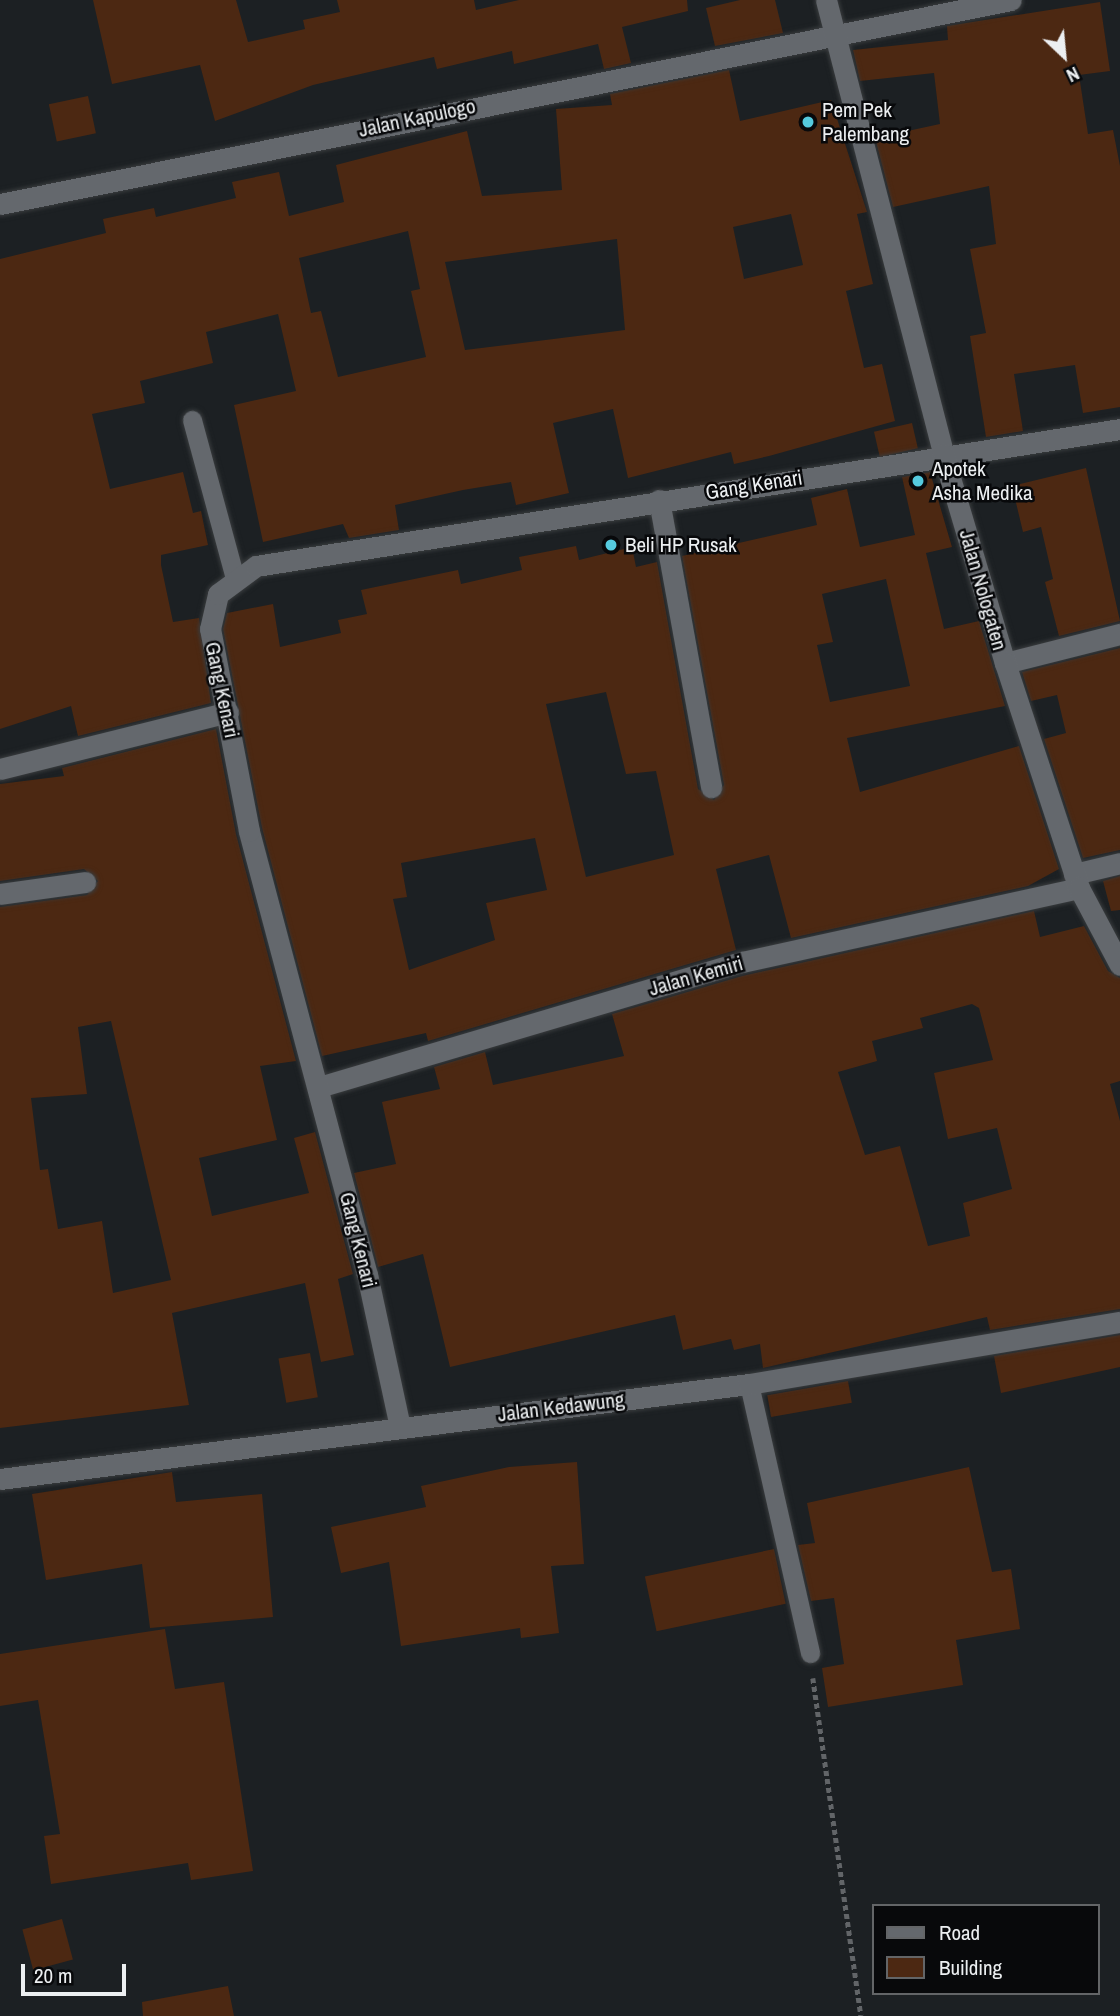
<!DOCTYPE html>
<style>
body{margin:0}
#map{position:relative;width:1120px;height:2016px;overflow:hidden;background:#1c2023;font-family:"Archivo Narrow",sans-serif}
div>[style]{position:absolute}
.building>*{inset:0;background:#4c2812;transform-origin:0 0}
.path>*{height:4.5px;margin-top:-2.25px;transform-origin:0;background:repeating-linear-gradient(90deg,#626568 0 5px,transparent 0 8.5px)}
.roads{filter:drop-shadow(0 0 2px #393c3e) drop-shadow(0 0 2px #393c3e)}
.lane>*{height:19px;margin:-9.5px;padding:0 9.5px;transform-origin:9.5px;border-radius:9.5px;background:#64686d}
.street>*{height:21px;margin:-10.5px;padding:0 10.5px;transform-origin:10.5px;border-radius:10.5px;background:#64686d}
.secondary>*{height:21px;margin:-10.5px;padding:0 10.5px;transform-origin:10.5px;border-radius:10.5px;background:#64686d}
.dots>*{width:19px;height:19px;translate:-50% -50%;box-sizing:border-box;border:4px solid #08090b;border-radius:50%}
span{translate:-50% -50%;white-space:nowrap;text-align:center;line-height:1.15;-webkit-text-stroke:5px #08090b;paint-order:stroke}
.poi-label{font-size:21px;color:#eceff1}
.left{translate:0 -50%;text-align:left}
.street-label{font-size:21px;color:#eceff1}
.legend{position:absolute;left:872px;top:1904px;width:228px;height:91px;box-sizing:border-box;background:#08090b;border:2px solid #636567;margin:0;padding:9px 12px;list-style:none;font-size:21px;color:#eceff1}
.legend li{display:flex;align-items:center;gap:14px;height:35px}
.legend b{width:35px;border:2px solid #636567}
.north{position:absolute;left:1029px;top:21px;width:70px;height:70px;-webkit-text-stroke:5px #08090b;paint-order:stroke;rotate:154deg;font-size:19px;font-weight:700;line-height:28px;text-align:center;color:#eceff1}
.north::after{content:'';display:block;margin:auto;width:24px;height:32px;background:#eceff1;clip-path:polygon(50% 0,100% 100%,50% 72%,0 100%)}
.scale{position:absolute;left:21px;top:1964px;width:105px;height:32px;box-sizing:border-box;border:4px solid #eceff1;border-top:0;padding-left:9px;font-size:21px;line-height:24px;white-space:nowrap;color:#eceff1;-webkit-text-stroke:5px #08090b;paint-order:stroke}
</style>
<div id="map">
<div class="building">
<i style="clip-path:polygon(93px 0,236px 0,248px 42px,305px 29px,303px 20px,340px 12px,337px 0,474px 0,476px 10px,519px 0,687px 0,688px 11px,622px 27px,631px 63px,604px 69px,598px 44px,514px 64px,512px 51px,437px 69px,434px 57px,313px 85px,215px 121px,200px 65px,112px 84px)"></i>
<i style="clip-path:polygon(740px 0,775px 0,783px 33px,715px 46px,706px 8px)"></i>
<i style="clip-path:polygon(1100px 2px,1110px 71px,1079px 75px,1088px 134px,1113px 130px,1120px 166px,1120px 407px,1083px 413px,1075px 365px,1014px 374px,1023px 431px,986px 437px,970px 336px,986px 333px,970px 249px,996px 244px,989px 186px,893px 207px,875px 138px,940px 124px,934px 73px,860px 81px,853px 50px,948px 40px,947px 26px)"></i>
<i style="clip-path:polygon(evenodd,729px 70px,740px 121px,831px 100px,867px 212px,857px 214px,873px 284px,846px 291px,864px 368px,882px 364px,895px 421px,769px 456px,734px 464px,731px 452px,628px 478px,613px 409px,553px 423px,569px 493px,516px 505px,511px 482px,463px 490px,395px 505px,399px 530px,349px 538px,343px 524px,263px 542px,234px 405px,296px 391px,278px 314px,206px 332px,213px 363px,140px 381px,145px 403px,92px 414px,110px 489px,183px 472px,193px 513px,201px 511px,208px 545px,161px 555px,161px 565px,173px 622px,199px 618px,211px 703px,78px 736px,71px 706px,0 729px,0 259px,106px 233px,103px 219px,154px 208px,156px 217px,236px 198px,232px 182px,279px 172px,289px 216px,344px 202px,336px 165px,467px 131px,482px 196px,562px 190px,556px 109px,612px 105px,610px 94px,729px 70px,791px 214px,803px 265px,744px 279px,733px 227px,791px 214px,729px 70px,408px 231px,420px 289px,411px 291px,426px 357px,338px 377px,321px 311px,311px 313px,299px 258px,408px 231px,729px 70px,617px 239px,625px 330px,465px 350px,445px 262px,617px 239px)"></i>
<i style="left:88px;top:96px;width:38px;height:40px;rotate:78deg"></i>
<i style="left:912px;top:423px;width:26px;height:39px;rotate:77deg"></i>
<i style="clip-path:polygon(1086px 468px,1120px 621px,1059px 636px,1045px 582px,1053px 579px,1041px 527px,1023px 532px,1012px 486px)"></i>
<i style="clip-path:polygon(evenodd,930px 472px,952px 547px,926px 553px,944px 629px,979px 621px,1005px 706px,847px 738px,860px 792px,1019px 746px,1059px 869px,1028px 886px,791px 938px,769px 855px,716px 869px,736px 950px,428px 1041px,426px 1033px,322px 1056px,262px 828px,223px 629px,227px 613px,273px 604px,280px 647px,341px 633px,338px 620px,367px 614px,361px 590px,458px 570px,461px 584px,522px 570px,519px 557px,576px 546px,579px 560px,632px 547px,636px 567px,657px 562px,698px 789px,714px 800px,724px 785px,682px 556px,817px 525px,811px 498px,847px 489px,860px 547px,915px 535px,902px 477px,930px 472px,886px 579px,910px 686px,830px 702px,817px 645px,833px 642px,822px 594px,886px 579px,930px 472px,606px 692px,626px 774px,656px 771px,674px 855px,586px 877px,546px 704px,606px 692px,930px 472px,535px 838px,547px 890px,486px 903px,495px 940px,409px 970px,393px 899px,407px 897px,401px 863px,535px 838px)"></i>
<i style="clip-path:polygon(1120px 648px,1120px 850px,1083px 858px,1044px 739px,1066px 733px,1057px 695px,1031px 701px,1022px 672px)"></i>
<i style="clip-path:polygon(evenodd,216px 729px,236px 834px,296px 1061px,260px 1066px,277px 1140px,199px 1158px,212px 1216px,309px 1193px,294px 1138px,315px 1132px,353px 1274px,338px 1279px,354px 1355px,321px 1362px,305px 1283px,172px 1313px,189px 1405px,0 1428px,0 907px,87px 895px,98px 881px,84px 869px,0 881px,0 784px,64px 776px,62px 768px,216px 729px,111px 1021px,171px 1280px,113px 1293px,102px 1221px,58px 1229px,48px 1169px,40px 1170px,31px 1098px,87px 1094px,78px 1027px,111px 1021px)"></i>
<i style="clip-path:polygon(1120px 876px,1120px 910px,1111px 911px,1103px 881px)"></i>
<i style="clip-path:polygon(evenodd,1034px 911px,1040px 937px,1084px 926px,1108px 971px,1120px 978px,1120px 1081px,1110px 1084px,1120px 1121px,1120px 1309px,990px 1330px,987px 1317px,763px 1368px,760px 1344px,734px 1350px,731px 1339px,683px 1350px,675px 1315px,450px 1367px,423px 1254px,378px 1267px,354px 1173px,396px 1164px,382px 1102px,440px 1089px,434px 1067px,485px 1052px,493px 1085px,624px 1056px,612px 1014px,742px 976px,1034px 911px,972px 1004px,979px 1008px,993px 1060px,934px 1073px,948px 1139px,997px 1128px,1012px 1189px,963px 1203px,970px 1236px,928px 1246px,900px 1146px,865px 1155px,838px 1072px,877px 1061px,872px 1041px,923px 1028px,920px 1018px,972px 1004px)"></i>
<i style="clip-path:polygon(1120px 1335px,1120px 1367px,1001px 1393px,994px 1356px)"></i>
<i style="left:310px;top:1353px;width:45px;height:32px;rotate:80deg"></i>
<i style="left:848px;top:1381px;width:22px;height:82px;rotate:80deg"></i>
<i style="clip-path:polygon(577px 1462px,584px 1564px,551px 1566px,559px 1633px,521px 1638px,520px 1628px,401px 1646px,389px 1562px,341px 1573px,331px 1527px,426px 1507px,421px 1486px,509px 1467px)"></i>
<i style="clip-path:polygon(969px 1467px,992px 1572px,1011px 1569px,1020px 1629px,956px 1640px,963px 1685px,828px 1707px,822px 1668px,844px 1664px,834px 1598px,811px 1601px,798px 1545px,815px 1543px,807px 1503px)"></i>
<i style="clip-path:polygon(172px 1472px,176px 1502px,262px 1494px,273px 1617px,150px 1628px,142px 1564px,46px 1580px,32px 1494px)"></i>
<i style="left:774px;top:1549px;width:56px;height:132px;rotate:78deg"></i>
<i style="clip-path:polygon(165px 1629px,175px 1689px,224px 1682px,253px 1871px,191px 1880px,188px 1863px,51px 1884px,44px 1836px,60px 1834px,38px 1700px,0 1706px,0 1654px)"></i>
<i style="left:62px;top:1919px;width:42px;height:41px;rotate:75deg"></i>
<i style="clip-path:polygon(228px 1986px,234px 2016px,143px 2016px,142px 2002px)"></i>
</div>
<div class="path">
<i style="left:813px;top:1678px;width:341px;rotate:81.9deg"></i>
</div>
<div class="roads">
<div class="lane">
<i style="left:192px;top:420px;width:164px;rotate:74.8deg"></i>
<i style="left:749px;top:1384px;width:276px;rotate:77.2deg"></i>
</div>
<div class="street">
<i style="left:0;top:204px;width:1031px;rotate:-11.41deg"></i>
<i style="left:659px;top:500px;width:292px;rotate:79.7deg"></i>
<i style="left:1005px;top:663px;width:119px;rotate:-14.2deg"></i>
<i style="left:0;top:769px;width:235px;rotate:-14deg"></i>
<i style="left:1074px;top:874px;width:47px;rotate:-13.4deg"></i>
<i style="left:0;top:894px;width:86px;rotate:-8deg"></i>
<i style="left:319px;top:1087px;width:441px;rotate:-16.5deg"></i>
<i style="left:742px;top:962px;width:345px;rotate:-12.4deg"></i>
<i style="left:400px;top:1427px;width:156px;rotate:-102.2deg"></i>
<i style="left:367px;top:1275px;width:459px;rotate:-104.9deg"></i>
<i style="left:249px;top:831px;width:206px;rotate:-100.9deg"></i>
<i style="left:210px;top:629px;width:36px;rotate:-77deg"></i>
<i style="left:218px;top:594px;width:47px;rotate:-36.4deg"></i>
<i style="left:256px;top:566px;width:875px;rotate:-9.01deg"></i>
<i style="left:0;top:1479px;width:755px;rotate:-7.23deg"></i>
<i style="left:749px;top:1384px;width:376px;rotate:-9.5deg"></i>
</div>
<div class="secondary">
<i style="left:826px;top:0;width:469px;rotate:75.5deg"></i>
<i style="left:943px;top:454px;width:218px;rotate:73.5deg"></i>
<i style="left:1005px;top:663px;width:237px;rotate:71.8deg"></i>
<i style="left:1079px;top:888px;width:87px;rotate:62deg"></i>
</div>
</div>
<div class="dots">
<i style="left:808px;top:122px;background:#55cade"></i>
<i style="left:918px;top:481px;background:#55cade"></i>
<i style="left:611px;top:545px;background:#55cade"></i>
</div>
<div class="poi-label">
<span class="left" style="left:822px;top:122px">Pem Pek<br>Palembang</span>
<span class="left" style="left:932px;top:481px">Apotek<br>Asha Medika</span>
<span class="left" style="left:625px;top:545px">Beli HP Rusak</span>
</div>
<div class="street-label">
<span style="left:417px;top:118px;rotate:-12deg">Jalan Kapulogo</span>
<span style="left:754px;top:485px;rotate:-9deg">Gang Kenari</span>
<span style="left:983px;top:590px;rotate:74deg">Jalan Nologaten</span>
<span style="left:222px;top:690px;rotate:78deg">Gang Kenari</span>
<span style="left:696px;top:976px;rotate:-16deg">Jalan Kemiri</span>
<span style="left:358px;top:1240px;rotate:76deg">Gang Kenari</span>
<span style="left:561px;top:1407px;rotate:-7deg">Jalan Kedawung</span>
</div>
<ul class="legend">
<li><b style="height:9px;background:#64686d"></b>Road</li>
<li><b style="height:19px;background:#4c2812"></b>Building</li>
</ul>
<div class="north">N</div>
<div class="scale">20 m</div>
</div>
